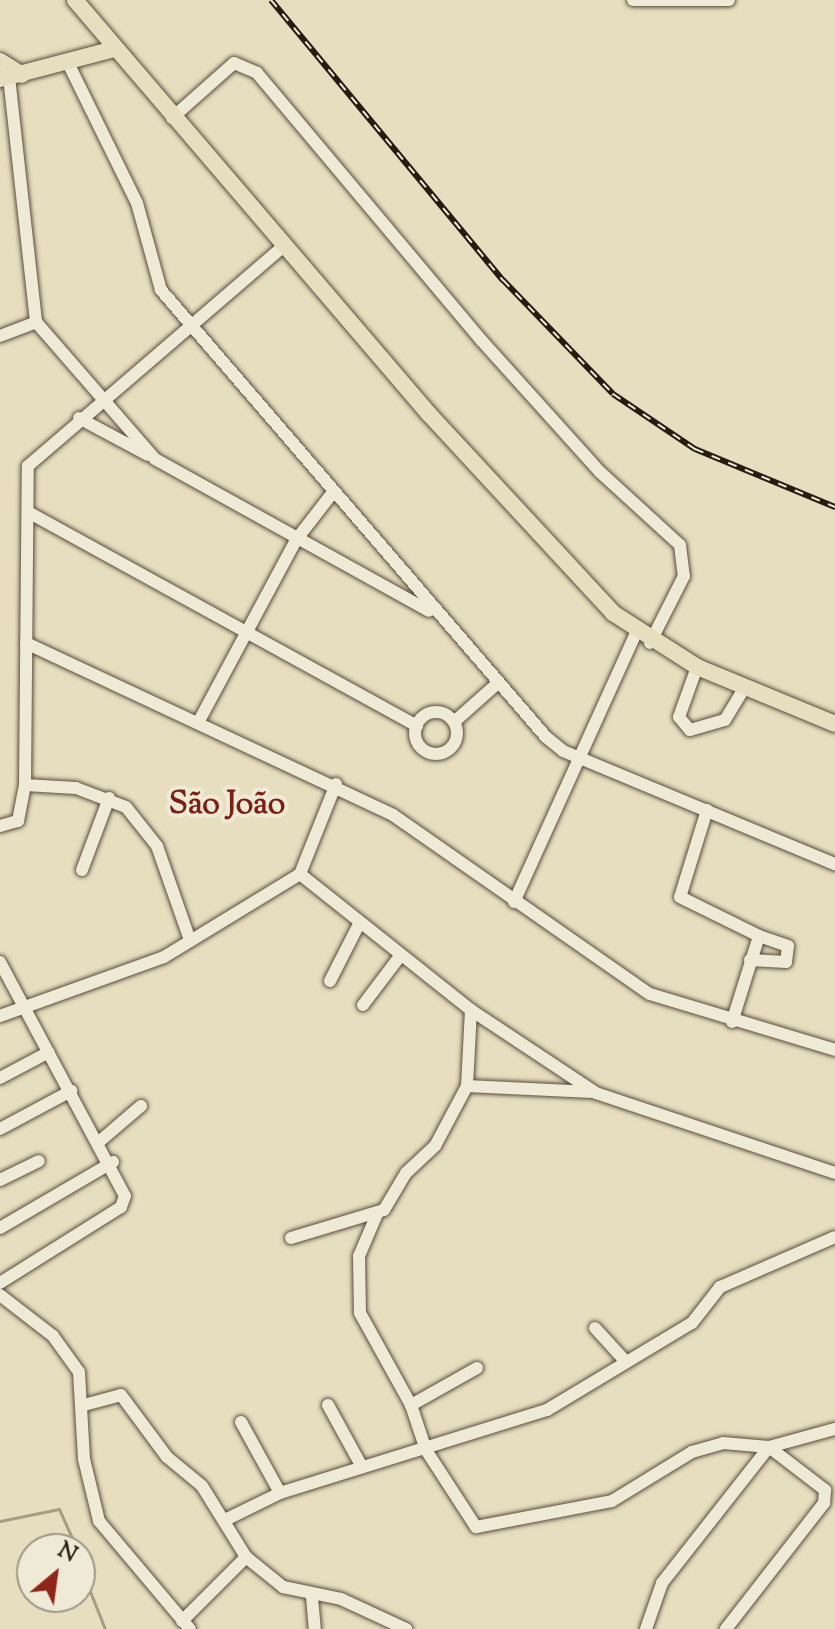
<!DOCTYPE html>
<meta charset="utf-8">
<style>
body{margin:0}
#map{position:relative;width:835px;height:1629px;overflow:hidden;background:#e7debf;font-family:"Sorts Mill Goudy",serif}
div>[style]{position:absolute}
.stream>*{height:3px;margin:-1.5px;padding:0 1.5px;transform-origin:1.5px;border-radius:1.5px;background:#a69c84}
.roads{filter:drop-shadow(0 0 2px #584c3d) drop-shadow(0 0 2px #584c3d)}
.minor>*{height:12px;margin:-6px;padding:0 6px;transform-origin:6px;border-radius:6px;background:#efead5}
.minor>.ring{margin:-6px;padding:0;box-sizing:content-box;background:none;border:12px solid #efead5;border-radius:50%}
.major>*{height:16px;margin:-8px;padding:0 8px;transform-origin:8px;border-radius:8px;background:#e7debf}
.rail>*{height:6px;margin-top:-3px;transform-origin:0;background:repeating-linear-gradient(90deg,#efead5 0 9px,#281b12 0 18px);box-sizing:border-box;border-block:2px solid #281b12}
span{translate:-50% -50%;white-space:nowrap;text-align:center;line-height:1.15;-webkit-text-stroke:8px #efead5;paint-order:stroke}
.district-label{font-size:32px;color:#7a1f14;font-weight:700}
.north{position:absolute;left:16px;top:1533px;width:80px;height:80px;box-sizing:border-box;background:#efead5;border:2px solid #9f9787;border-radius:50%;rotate:29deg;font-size:22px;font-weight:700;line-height:32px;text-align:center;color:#281b12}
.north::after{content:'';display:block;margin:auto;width:28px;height:36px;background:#8f2418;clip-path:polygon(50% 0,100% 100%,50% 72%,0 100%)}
</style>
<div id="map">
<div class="stream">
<i style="left:0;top:1521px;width:60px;rotate:-11.5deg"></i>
<i style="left:59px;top:1509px;width:44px;rotate:65.8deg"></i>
<i style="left:80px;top:1566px;width:68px;rotate:68.4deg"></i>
</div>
<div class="roads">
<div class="minor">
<i style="left:633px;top:0;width:96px"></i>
<i style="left:69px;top:65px;width:154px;rotate:63.8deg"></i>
<i style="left:137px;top:203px;width:90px;rotate:74.6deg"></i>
<i style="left:161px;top:290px;width:590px;rotate:49.26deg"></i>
<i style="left:546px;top:737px;width:22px;rotate:39deg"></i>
<i style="left:563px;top:751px;width:295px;rotate:22.6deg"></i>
<i style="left:9px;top:77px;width:246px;rotate:83.7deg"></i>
<i style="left:36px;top:322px;width:181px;rotate:49deg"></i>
<i style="left:155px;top:459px;width:313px;rotate:29deg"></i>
<i style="left:172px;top:118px;width:83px;rotate:-41.6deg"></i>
<i style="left:234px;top:63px;width:25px;rotate:23deg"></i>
<i style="left:257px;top:73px;width:350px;rotate:50deg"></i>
<i style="left:482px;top:341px;width:176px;rotate:48deg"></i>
<i style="left:600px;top:472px;width:108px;rotate:42.4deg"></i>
<i style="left:680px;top:545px;width:31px;rotate:83deg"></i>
<i style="left:684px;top:576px;width:75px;rotate:116.9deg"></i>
<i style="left:0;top:336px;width:39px;rotate:-21deg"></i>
<i style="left:79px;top:418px;width:78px;rotate:28.2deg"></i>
<i style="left:28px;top:512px;width:444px;rotate:28.8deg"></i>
<i style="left:26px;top:643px;width:405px;rotate:25.1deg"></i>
<i style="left:393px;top:815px;width:313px;rotate:34.9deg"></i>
<i style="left:650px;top:994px;width:193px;rotate:16.8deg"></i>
<i style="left:697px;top:667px;width:53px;rotate:109.8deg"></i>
<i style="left:679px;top:717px;width:17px;rotate:50deg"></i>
<i style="left:690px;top:730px;width:36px;rotate:-16deg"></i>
<i style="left:725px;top:720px;width:39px;rotate:-59deg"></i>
<i class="ring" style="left:415px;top:712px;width:30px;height:30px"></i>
<i style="left:199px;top:721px;width:205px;rotate:-61.8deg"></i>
<i style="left:296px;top:540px;width:62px;rotate:-52.2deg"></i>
<i style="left:454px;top:722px;width:59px;rotate:-41.6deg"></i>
<i style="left:25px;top:785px;width:51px;rotate:3.4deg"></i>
<i style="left:76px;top:788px;width:53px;rotate:20.8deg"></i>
<i style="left:126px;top:807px;width:50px;rotate:51.5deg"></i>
<i style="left:157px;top:846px;width:100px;rotate:70.7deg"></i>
<i style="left:707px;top:810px;width:91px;rotate:107.2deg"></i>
<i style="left:680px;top:897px;width:88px;rotate:26.3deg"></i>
<i style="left:759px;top:936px;width:90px;rotate:107.4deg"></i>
<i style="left:0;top:826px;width:19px;rotate:-16deg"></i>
<i style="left:18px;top:821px;width:37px;rotate:-79deg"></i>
<i style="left:25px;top:785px;width:319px;rotate:-89.5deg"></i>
<i style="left:28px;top:466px;width:336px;rotate:-40.7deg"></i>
<i style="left:82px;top:870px;width:77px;rotate:-69.4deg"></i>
<i style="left:300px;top:874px;width:218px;rotate:38.5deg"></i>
<i style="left:471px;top:1010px;width:150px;rotate:33.6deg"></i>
<i style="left:596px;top:1093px;width:252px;rotate:18.5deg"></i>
<i style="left:514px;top:902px;width:295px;rotate:-65.6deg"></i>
<i style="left:750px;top:960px;width:36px;rotate:3deg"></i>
<i style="left:786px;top:962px;width:16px;rotate:-83deg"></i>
<i style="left:788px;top:946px;width:31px;rotate:-161deg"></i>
<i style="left:0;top:962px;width:265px;rotate:61.9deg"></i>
<i style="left:125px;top:1196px;width:12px;rotate:110deg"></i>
<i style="left:121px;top:1207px;width:143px;rotate:147.9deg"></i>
<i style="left:330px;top:981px;width:64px;rotate:-63deg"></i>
<i style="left:363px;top:1005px;width:61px;rotate:-52.9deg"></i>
<i style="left:0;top:1016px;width:174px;rotate:-19.8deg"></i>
<i style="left:164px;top:957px;width:159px;rotate:-31.4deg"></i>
<i style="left:300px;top:874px;width:97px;rotate:-68.2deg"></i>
<i style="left:0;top:1078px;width:55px;rotate:-28deg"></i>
<i style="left:467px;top:1086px;width:125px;rotate:2.7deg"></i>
<i style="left:0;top:1129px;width:81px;rotate:-28.2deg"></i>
<i style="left:100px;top:1141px;width:54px;rotate:-40.5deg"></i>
<i style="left:0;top:1180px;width:43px;rotate:-26deg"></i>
<i style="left:377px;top:1214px;width:46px;rotate:113.2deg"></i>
<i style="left:359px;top:1256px;width:57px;rotate:89deg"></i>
<i style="left:360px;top:1313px;width:105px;rotate:61deg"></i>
<i style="left:0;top:1228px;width:131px;rotate:-30.3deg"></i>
<i style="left:291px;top:1238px;width:97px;rotate:-16.8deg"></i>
<i style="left:384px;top:1210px;width:43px;rotate:-59.3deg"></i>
<i style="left:406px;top:1173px;width:40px;rotate:-43deg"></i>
<i style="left:435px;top:1146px;width:68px;rotate:-61.9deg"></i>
<i style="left:467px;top:1086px;width:76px;rotate:-87deg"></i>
<i style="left:0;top:1295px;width:67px;rotate:37.7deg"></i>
<i style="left:53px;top:1336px;width:44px;rotate:54.2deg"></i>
<i style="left:79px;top:1372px;width:87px;rotate:86.7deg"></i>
<i style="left:84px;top:1459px;width:64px;rotate:76.4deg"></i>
<i style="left:99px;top:1521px;width:141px;rotate:49.9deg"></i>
<i style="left:595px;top:1328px;width:46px;rotate:47.6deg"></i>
<i style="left:477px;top:1368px;width:76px;rotate:150.7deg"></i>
<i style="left:411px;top:1405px;width:47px;rotate:71.6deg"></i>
<i style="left:426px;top:1450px;width:92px;rotate:57deg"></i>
<i style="left:476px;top:1527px;width:138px;rotate:-10.8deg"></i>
<i style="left:612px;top:1501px;width:94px;rotate:-31.5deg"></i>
<i style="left:692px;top:1452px;width:32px;rotate:-16deg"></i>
<i style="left:723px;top:1443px;width:46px;rotate:5deg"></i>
<i style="left:769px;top:1447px;width:71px;rotate:37.5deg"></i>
<i style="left:825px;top:1490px;width:13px;rotate:94deg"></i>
<i style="left:824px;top:1503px;width:160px;rotate:127.9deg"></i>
<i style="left:84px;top:1405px;width:38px;rotate:-15deg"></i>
<i style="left:121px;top:1395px;width:77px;rotate:53.4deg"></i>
<i style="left:167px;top:1457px;width:45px;rotate:39.6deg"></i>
<i style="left:202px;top:1486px;width:84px;rotate:58.2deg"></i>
<i style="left:246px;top:1557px;width:48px;rotate:39deg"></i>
<i style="left:283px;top:1587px;width:59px;rotate:11.7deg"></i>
<i style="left:341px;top:1599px;width:72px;rotate:24.8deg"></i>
<i style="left:328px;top:1405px;width:68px;rotate:61.2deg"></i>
<i style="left:241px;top:1422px;width:81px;rotate:61.2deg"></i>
<i style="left:225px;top:1520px;width:61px;rotate:-26.1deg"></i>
<i style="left:280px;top:1493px;width:280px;rotate:-17.3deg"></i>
<i style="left:547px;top:1410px;width:169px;rotate:-31deg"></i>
<i style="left:692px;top:1323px;width:46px;rotate:-52.1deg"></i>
<i style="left:720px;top:1287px;width:125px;rotate:-23.5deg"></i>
<i style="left:312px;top:1597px;width:32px;rotate:85deg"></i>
<i style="left:182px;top:1621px;width:91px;rotate:-45deg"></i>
<i style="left:646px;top:1629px;width:49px;rotate:-70.8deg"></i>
<i style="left:662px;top:1583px;width:173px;rotate:-51.8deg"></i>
<i style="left:769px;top:1447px;width:68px;rotate:-15.3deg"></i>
</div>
<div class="major">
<i style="left:75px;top:0;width:545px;rotate:49.47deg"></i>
<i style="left:429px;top:414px;width:271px;rotate:47.2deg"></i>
<i style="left:613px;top:613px;width:100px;rotate:32.7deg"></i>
<i style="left:697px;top:667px;width:149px;rotate:22.4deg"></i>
<i style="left:0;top:61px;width:26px;rotate:32deg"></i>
<i style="left:0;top:79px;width:118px;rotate:-14.7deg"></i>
</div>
</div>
<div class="rail">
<i style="left:271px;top:0;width:364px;rotate:50.4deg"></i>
<i style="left:503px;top:280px;width:158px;rotate:46deg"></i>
<i style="left:613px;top:394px;width:99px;rotate:33.9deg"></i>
<i style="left:695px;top:449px;width:152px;rotate:22.5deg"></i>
</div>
<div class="district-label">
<span style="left:227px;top:805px">São João</span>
</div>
<div class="north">N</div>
</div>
